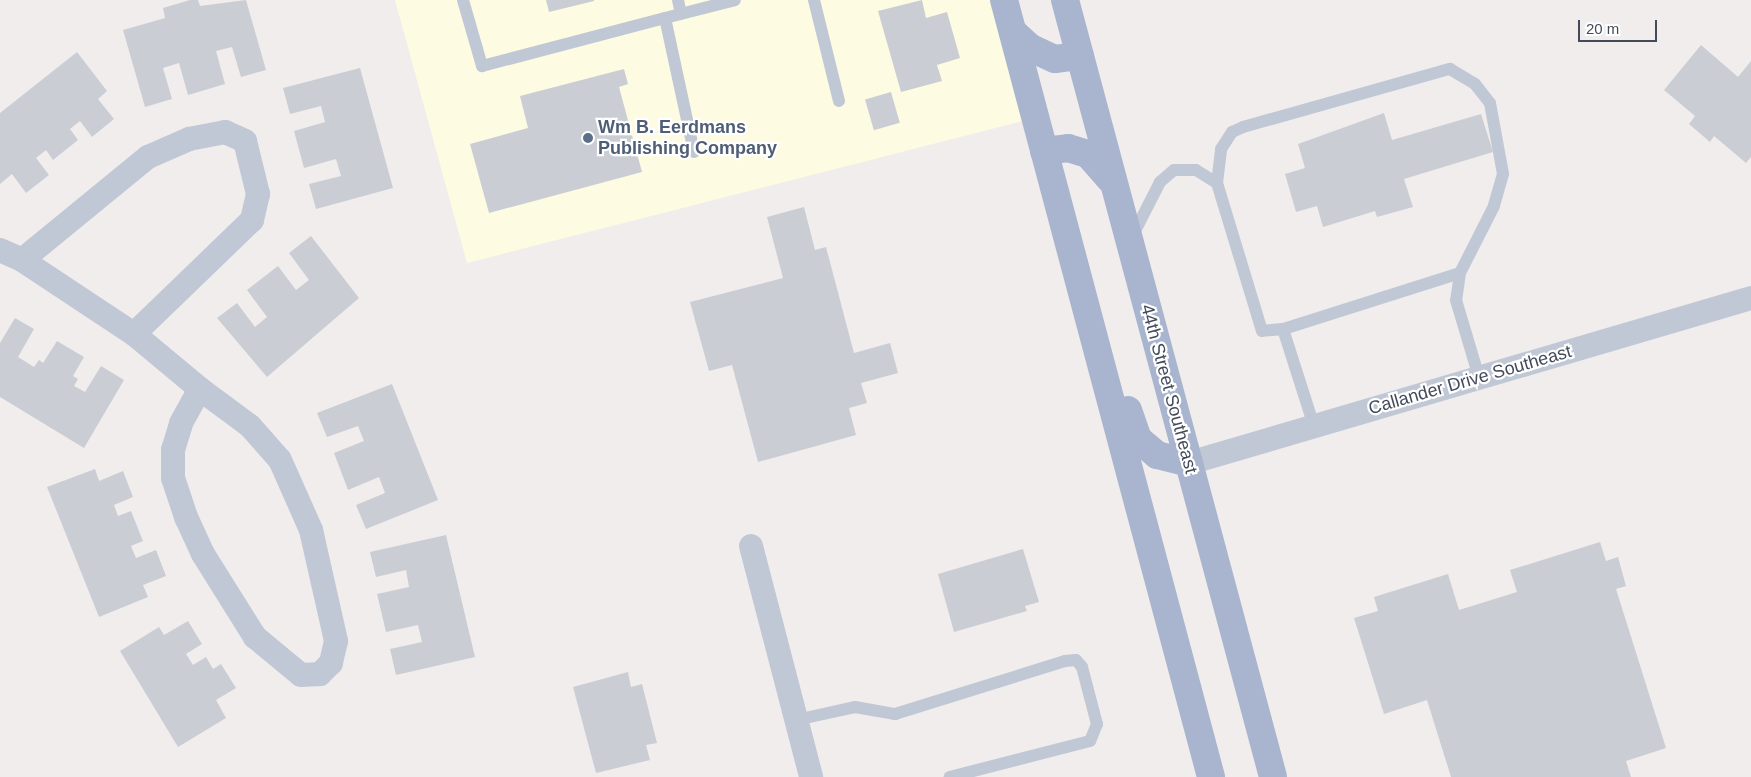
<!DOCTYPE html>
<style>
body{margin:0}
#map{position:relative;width:1751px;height:777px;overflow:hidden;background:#f0edec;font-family:Helvetica,sans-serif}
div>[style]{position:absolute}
.commercial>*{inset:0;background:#fdfbe2}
.building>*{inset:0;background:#cbcdd5;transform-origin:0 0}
.service>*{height:12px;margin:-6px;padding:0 6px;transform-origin:6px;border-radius:6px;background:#c1c8d5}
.minor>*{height:24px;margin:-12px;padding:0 12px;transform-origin:12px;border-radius:12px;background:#c1c8d5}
.primary>*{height:28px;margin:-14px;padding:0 14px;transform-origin:14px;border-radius:14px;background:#a9b5cf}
.dots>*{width:14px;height:14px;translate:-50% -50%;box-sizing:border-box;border:2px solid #fff;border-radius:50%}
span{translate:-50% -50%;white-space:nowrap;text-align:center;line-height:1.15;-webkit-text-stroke:4.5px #fff;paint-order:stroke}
.service-label{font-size:18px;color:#4e5e75;font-weight:700}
.left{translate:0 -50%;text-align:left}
.street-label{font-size:18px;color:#434b5b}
.scale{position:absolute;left:1578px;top:20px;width:79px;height:22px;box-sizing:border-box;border:2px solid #434b5b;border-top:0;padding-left:6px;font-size:15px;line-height:18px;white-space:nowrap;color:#434b5b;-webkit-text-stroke:4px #fff;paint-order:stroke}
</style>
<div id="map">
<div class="commercial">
<i style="clip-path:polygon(395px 0,991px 0,1023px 121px,467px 263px)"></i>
</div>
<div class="building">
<i style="clip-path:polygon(190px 0,198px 0,200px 6px,246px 0,266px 70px,241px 77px,232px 47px,216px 51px,225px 84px,188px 95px,179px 63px,163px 68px,172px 99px,145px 107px,123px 30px,165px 18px,163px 8px)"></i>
<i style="clip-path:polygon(546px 0,594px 0,594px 1px,549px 12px)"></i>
<i style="clip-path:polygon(922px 0,926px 18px,947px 12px,960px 58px,937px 65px,942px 81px,901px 92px,878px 11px)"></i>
<i style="clip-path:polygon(1701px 45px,1738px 77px,1751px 61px,1751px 157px,1746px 163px,1714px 136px,1710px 142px,1689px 124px,1695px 116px,1664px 90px)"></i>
<i style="clip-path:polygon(77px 52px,107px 91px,98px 99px,114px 119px,92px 137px,80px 121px,70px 129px,78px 140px,53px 160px,46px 150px,36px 158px,49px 175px,26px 193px,12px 174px,0 184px,0 113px)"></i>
<i style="clip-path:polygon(360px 68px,393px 188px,316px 209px,309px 184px,341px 176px,336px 159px,304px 168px,294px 131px,325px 122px,321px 106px,290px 114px,283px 88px)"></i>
<i style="clip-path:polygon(624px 69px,628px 84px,619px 87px,642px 172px,489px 213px,470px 144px,528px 128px,520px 96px)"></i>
<i style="left:891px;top:92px;width:32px;height:27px;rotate:74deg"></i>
<i style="clip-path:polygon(1384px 113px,1392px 140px,1481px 114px,1493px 152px,1404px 179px,1413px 207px,1377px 217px,1375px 211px,1323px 227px,1317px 206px,1296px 212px,1285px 174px,1305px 168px,1298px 144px)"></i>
<i style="clip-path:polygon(804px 207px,815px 250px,826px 247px,854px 353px,890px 343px,898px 373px,861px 383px,867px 403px,849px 408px,856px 435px,758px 462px,732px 365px,709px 371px,690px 302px,783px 278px,767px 217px)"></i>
<i style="clip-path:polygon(311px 236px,359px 298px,267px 377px,217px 318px,237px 303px,255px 327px,267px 317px,247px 290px,278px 266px,296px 290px,309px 280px,289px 253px)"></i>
<i style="clip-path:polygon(15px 318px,34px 329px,18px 357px,34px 367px,39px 360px,43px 363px,57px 341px,84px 357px,73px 376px,78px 379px,74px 386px,85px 392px,101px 366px,124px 380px,84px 448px,0 397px,0 343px)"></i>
<i style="clip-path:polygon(392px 384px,438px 500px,366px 529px,356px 505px,385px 493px,379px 477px,348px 490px,334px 453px,364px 441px,358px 426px,327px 437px,317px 413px)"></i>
<i style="clip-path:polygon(95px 469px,99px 481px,123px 471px,133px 497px,114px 505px,118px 516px,131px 511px,143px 541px,131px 546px,136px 558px,156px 550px,166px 576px,143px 585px,148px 597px,99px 617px,47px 487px)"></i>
<i style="clip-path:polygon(446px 535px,475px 657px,396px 675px,390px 649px,422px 642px,418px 625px,386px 632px,377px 594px,409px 587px,406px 570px,376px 577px,370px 552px)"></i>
<i style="clip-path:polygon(1600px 542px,1606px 561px,1618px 557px,1626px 586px,1616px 589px,1666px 748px,1626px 761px,1631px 777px,1451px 777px,1427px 700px,1384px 714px,1354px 618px,1378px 611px,1374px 597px,1448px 574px,1459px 610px,1517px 592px,1510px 570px)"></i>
<i style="clip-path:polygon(1023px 549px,1039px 602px,1025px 606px,1027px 611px,954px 632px,938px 574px)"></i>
<i style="clip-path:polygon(188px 621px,202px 644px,186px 654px,193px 665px,206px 657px,213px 669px,221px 664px,236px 688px,216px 700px,226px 718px,178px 747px,120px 651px,159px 627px,164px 635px)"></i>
<i style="clip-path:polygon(628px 672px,631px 687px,642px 684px,657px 743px,646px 745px,650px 760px,596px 773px,573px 687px)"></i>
</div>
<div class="service">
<i style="left:463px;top:0;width:69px;rotate:73.9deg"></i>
<i style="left:482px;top:66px;width:189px;rotate:-14.7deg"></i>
<i style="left:678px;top:0;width:14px;rotate:78deg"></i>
<i style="left:814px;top:0;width:104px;rotate:76.1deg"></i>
<i style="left:694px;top:152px;width:137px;rotate:-102.2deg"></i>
<i style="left:665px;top:18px;width:72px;rotate:-14.4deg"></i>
<i style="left:1132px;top:237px;width:62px;rotate:-63deg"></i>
<i style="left:1160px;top:182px;width:18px;rotate:-41deg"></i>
<i style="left:1174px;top:170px;width:22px"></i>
<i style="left:1196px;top:170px;width:25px;rotate:32deg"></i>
<i style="left:1460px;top:273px;width:186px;rotate:162.4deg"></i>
<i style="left:1283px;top:329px;width:21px;rotate:175deg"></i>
<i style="left:1262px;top:331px;width:155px;rotate:-106.9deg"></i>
<i style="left:1217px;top:183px;width:34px;rotate:-83deg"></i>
<i style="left:1221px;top:149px;width:20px;rotate:-57deg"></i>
<i style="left:1232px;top:132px;width:12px;rotate:-24deg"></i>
<i style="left:1243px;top:127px;width:215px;rotate:-15.7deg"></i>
<i style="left:1450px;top:69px;width:29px;rotate:31deg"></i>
<i style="left:1475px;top:84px;width:24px;rotate:52deg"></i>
<i style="left:1490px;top:103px;width:72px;rotate:79.6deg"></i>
<i style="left:1503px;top:174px;width:33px;rotate:106deg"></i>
<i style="left:1494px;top:206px;width:75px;rotate:116.9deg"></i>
<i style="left:1460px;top:273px;width:27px;rotate:98deg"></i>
<i style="left:1456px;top:300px;width:80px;rotate:73.4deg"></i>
<i style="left:1283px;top:329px;width:102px;rotate:72.3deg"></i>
<i style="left:796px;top:720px;width:60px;rotate:-12.4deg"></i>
<i style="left:855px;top:707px;width:41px;rotate:9.9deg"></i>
<i style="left:895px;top:714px;width:178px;rotate:-17.3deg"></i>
<i style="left:1065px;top:661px;width:11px;rotate:-5deg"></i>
<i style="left:1076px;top:660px;width:9px;rotate:49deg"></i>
<i style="left:1082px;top:667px;width:59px;rotate:75.3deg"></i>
<i style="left:1097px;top:724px;width:18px;rotate:112deg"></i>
<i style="left:1090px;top:741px;width:145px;rotate:165.6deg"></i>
</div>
<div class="minor">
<i style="left:0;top:250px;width:24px;rotate:24deg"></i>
<i style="left:22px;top:260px;width:134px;rotate:33.5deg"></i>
<i style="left:134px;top:334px;width:86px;rotate:39.8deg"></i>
<i style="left:22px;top:260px;width:163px;rotate:-39.3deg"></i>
<i style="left:148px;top:157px;width:45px;rotate:-23.7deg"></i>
<i style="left:189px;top:139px;width:37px;rotate:-11deg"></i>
<i style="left:225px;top:132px;width:22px;rotate:24deg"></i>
<i style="left:245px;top:141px;width:55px;rotate:76.2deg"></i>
<i style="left:258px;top:194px;width:27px;rotate:103deg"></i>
<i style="left:252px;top:220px;width:164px;rotate:136deg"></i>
<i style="left:200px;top:389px;width:62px;rotate:36.5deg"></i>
<i style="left:250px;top:426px;width:45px;rotate:48.6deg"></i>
<i style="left:280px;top:460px;width:77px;rotate:66.1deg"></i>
<i style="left:311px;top:530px;width:114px;rotate:77.3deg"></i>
<i style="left:336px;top:641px;width:23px;rotate:103deg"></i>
<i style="left:331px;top:663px;width:16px;rotate:135deg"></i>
<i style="left:320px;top:674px;width:19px;rotate:177deg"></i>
<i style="left:301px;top:675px;width:60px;rotate:-140.4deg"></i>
<i style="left:255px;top:637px;width:98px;rotate:-122.1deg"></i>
<i style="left:203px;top:554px;width:41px;rotate:-114.7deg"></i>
<i style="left:186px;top:517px;width:41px;rotate:-108.4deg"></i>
<i style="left:173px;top:478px;width:28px;rotate:-90deg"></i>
<i style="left:173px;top:450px;width:28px;rotate:-73deg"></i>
<i style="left:181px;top:423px;width:39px;rotate:-61deg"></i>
<i style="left:1189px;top:463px;width:586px;rotate:-16.36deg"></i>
<i style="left:751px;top:546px;width:239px;rotate:75.4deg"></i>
</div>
<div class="primary">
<i style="left:1004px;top:0;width:804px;rotate:75.08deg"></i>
<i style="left:1065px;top:0;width:804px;rotate:75.01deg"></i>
<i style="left:1013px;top:32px;width:24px;rotate:42deg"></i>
<i style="left:1031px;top:48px;width:26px;rotate:25deg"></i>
<i style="left:1055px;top:59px;width:25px;rotate:-7deg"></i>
<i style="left:1044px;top:151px;width:24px;rotate:-7deg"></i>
<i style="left:1068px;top:148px;width:21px;rotate:17deg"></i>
<i style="left:1088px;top:154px;width:33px;rotate:49deg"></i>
<i style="left:1128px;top:410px;width:31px;rotate:71deg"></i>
<i style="left:1138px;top:439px;width:25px;rotate:40deg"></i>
<i style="left:1157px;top:455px;width:33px;rotate:14deg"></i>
</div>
<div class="dots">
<i style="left:588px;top:138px;background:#5c6f8a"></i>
</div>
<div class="service-label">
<span class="left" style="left:598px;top:138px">Wm B. Eerdmans<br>Publishing Company</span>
</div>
<div class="street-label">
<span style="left:1470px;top:380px;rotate:-16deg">Callander Drive Southeast</span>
<span style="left:1169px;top:389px;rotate:75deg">44th Street Southeast</span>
</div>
<div class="scale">20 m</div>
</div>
